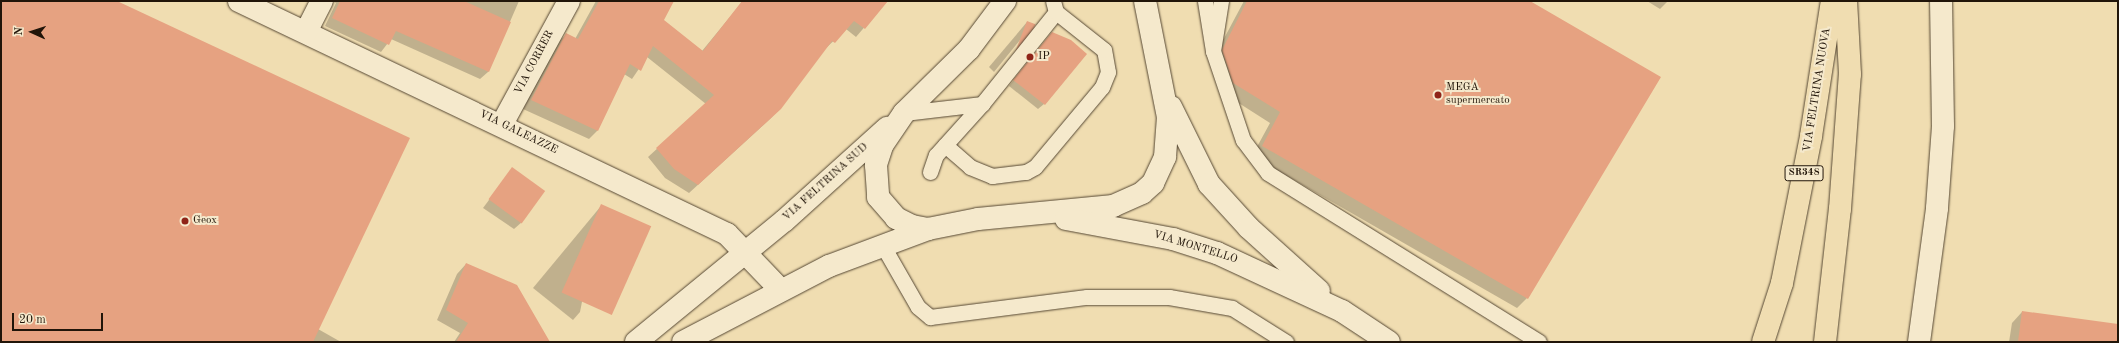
<!DOCTYPE html>
<style>
body{margin:0}
#map{position:relative;width:2119px;height:343px;overflow:hidden;background:#f0ddb1;font-family:"Old Standard TT",serif}
div>[style]{position:absolute}
.shadow>*{inset:0;background:#0003}
.building>*{inset:0;background:#e6a281;transform-origin:0 0}
.roads{filter:drop-shadow(0 0 1px #554733) drop-shadow(0 0 1px #554733)}
.lane>*{height:15px;margin:-7.5px;padding:0 7.5px;transform-origin:7.5px;border-radius:7.5px;background:#f5e9cc}
.street>*{height:22px;margin:-11px;padding:0 11px;transform-origin:11px;border-radius:11px;background:#f5e9cc}
.secondary>*{height:22px;margin:-11px;padding:0 11px;transform-origin:11px;border-radius:11px;background:#f5e9cc}
.primary>*{height:22px;margin:-11px;padding:0 11px;transform-origin:11px;border-radius:11px;background:#f0ddb1}
.dots>*{width:11px;height:11px;translate:-50% -50%;box-sizing:border-box;border:2px solid #f5e9cc;border-radius:50%}
span{translate:-50% -50%;white-space:nowrap;text-align:center;line-height:1.15;-webkit-text-stroke:4px #f5e9cc;paint-order:stroke}
.shield-label span{padding:1px 3px;background:#f5e9cc;border:1px solid;border-radius:3px;-webkit-text-stroke-width:0}
.shield-label{font-size:10px;color:#211509;font-weight:700}
.poi-label{font-size:11px;color:#211509}
.left{translate:0 -50%;text-align:left}
.street-label{font-size:11px;color:#211509}
.frame{position:absolute;inset:0;border:2px solid #211509;pointer-events:none}
.north{position:absolute;left:12px;top:12px;width:40px;height:40px;-webkit-text-stroke:3px #f5e9cc;paint-order:stroke;rotate:273deg;font-size:11px;font-weight:700;line-height:16px;text-align:center;color:#211509}
.north::after{content:'';display:block;margin:auto;width:14px;height:18px;background:#211509;clip-path:polygon(50% 0,100% 100%,50% 72%,0 100%)}
.scale{position:absolute;left:12px;top:313px;width:91px;height:18px;box-sizing:border-box;border:2px solid #211509;border-top:0;padding-left:5px;font-size:12px;line-height:14px;white-space:nowrap;color:#211509;-webkit-text-stroke:3px #f5e9cc;paint-order:stroke}
</style>
<div id="map">
<div class="shadow">
<i style="clip-path:polygon(1px 1px,115px 1px,318px 329px,341px 342px,1px 342px)"></i>
<i style="clip-path:polygon(332px 1px,519px 1px,488px 72px,480px 79px,391px 39px,381px 52px,325px 26px,336px 3px)"></i>
<i style="clip-path:polygon(596px 1px,673px 1px,662px 20px,702px 51px,743px 1px,871px 1px,880px 9px,856px 37px,846px 29px,824px 50px,771px 118px,689px 193px,665px 178px,648px 157px,706px 104px,647px 57px,632px 79px,624px 74px,597px 131px,589px 139px,523px 109px,557px 43px,566px 35px,575px 39px)"></i>
<i style="clip-path:polygon(1244px 1px,1528px 1px,1527px 298px,1517px 308px,1252px 156px,1270px 123px,1223px 93px,1212px 61px)"></i>
<i style="clip-path:polygon(1647px 1px,1668px 1px,1660px 9px)"></i>
<i style="clip-path:polygon(1027px 22px,1033px 24px,994px 72px,989px 67px)"></i>
<i style="clip-path:polygon(1052px 33px,1044px 104px,1038px 109px,1009px 86px)"></i>
<i style="clip-path:polygon(512px 169px,522px 222px,514px 229px,483px 208px)"></i>
<i style="clip-path:polygon(601px 206px,580px 312px,573px 320px,533px 288px)"></i>
<i style="clip-path:polygon(466px 264px,549px 342px,454px 342px,460px 333px,437px 320px,457px 274px)"></i>
<i style="clip-path:polygon(2022px 312px,2106px 342px,2009px 342px,2012px 323px)"></i>
</div>
<div class="building">
<i style="clip-path:polygon(1px 1px,117px 1px,410px 138px,313px 342px,1px 342px)"></i>
<i style="clip-path:polygon(340px 1px,464px 1px,511px 22px,489px 72px,396px 31px,389px 45px,332px 18px)"></i>
<i style="clip-path:polygon(599px 1px,674px 1px,664px 20px,703px 51px,742px 1px,888px 1px,865px 29px,854px 21px,835px 43px,832px 41px,781px 109px,698px 185px,674px 169px,656px 148px,714px 95px,653px 46px,641px 71px,630px 64px,598px 131px,531px 100px,566px 33px,578px 39px)"></i>
<i style="clip-path:polygon(1247px 1px,1530px 1px,1661px 77px,1528px 299px,1262px 146px,1280px 112px,1233px 83px,1222px 50px)"></i>
<i style="left:1027px;top:21px;width:9px;height:55px;rotate:21deg"></i>
<i style="clip-path:polygon(1052px 32px,1071px 40px,1087px 54px,1045px 105px,1013px 80px)"></i>
<i style="left:512px;top:167px;width:41px;height:40px;rotate:36deg"></i>
<i style="left:601px;top:204px;width:55px;height:97px;rotate:24deg"></i>
<i style="clip-path:polygon(466px 263px,517px 285px,550px 342px,456px 342px,468px 323px,446px 310px)"></i>
<i style="clip-path:polygon(2022px 311px,2118px 324px,2118px 342px,2018px 342px)"></i>
</div>
<div class="roads">
<div class="lane">
<i style="left:1205px;top:1px;width:51px;rotate:80.9deg"></i>
<i style="left:1213px;top:51px;width:51px;rotate:-80.9deg"></i>
<i style="left:1213px;top:51px;width:94px;rotate:71.4deg"></i>
<i style="left:1243px;top:140px;width:41px;rotate:52.9deg"></i>
<i style="left:1268px;top:173px;width:319px;rotate:31.9deg"></i>
<i style="left:904px;top:113px;width:79px;rotate:-6.6deg"></i>
<i style="left:982px;top:104px;width:118px;rotate:-51.2deg"></i>
<i style="left:1056px;top:12px;width:11px;rotate:-105deg"></i>
<i style="left:945px;top:145px;width:33px;rotate:41deg"></i>
<i style="left:970px;top:167px;width:24px;rotate:22deg"></i>
<i style="left:992px;top:176px;width:34px;rotate:-7deg"></i>
<i style="left:1026px;top:172px;width:10px;rotate:-29deg"></i>
<i style="left:1035px;top:167px;width:104px;rotate:-50.1deg"></i>
<i style="left:1102px;top:87px;width:16px;rotate:-68deg"></i>
<i style="left:1108px;top:72px;width:22px;rotate:-100deg"></i>
<i style="left:1104px;top:50px;width:61px;rotate:-141.6deg"></i>
<i style="left:930px;top:172px;width:18px;rotate:-71deg"></i>
<i style="left:936px;top:155px;width:69px;rotate:-48deg"></i>
<i style="left:883px;top:246px;width:70px;rotate:60.2deg"></i>
<i style="left:918px;top:307px;width:16px;rotate:40deg"></i>
<i style="left:930px;top:317px;width:158px;rotate:-7.3deg"></i>
<i style="left:1087px;top:297px;width:82px"></i>
<i style="left:1169px;top:297px;width:64px;rotate:9.9deg"></i>
<i style="left:1232px;top:308px;width:64px;rotate:32.2deg"></i>
</div>
<div class="street">
<i style="left:239px;top:1px;width:541px;rotate:25.52deg"></i>
<i style="left:727px;top:234px;width:76px;rotate:46.1deg"></i>
<i style="left:306px;top:32px;width:35px;rotate:-63deg"></i>
<i style="left:502px;top:124px;width:140px;rotate:-61.4deg"></i>
<i style="left:1919px;top:342px;width:135px;rotate:-82.3deg"></i>
<i style="left:1937px;top:208px;width:82px;rotate:-85.8deg"></i>
<i style="left:1943px;top:126px;width:125px;rotate:-90.9deg"></i>
</div>
<div class="secondary">
<i style="left:1005px;top:1px;width:60px;rotate:126.9deg"></i>
<i style="left:969px;top:49px;width:91px;rotate:135.4deg"></i>
<i style="left:904px;top:113px;width:40px;rotate:124deg"></i>
<i style="left:882px;top:146px;width:20px;rotate:108deg"></i>
<i style="left:876px;top:165px;width:32px;rotate:86deg"></i>
<i style="left:878px;top:197px;width:28px;rotate:49deg"></i>
<i style="left:896px;top:218px;width:18px;rotate:27deg"></i>
<i style="left:912px;top:226px;width:16px;rotate:11deg"></i>
<i style="left:928px;top:229px;width:51px;rotate:-11.3deg"></i>
<i style="left:978px;top:219px;width:136px;rotate:-5.5deg"></i>
<i style="left:1113px;top:206px;width:32px;rotate:-24deg"></i>
<i style="left:1142px;top:193px;width:15px;rotate:-42deg"></i>
<i style="left:1153px;top:183px;width:29px;rotate:-65deg"></i>
<i style="left:1165px;top:157px;width:40px;rotate:-85.7deg"></i>
<i style="left:1168px;top:117px;width:118px;rotate:-101.2deg"></i>
<i style="left:1171px;top:107px;width:86px;rotate:63.7deg"></i>
<i style="left:1209px;top:184px;width:59px;rotate:47.7deg"></i>
<i style="left:1249px;top:228px;width:94px;rotate:42deg"></i>
<i style="left:1066px;top:219px;width:109px;rotate:10.6deg"></i>
<i style="left:1173px;top:239px;width:46px;rotate:17.7deg"></i>
<i style="left:1217px;top:253px;width:138px;rotate:24.9deg"></i>
<i style="left:1342px;top:311px;width:56px;rotate:33.4deg"></i>
<i style="left:636px;top:342px;width:191px;rotate:-39.3deg"></i>
<i style="left:784px;top:221px;width:139px;rotate:-42.1deg"></i>
<i style="left:683px;top:342px;width:165px;rotate:-27.5deg"></i>
<i style="left:829px;top:266px;width:106px;rotate:-20.5deg"></i>
</div>
<div class="primary">
<i style="left:1763px;top:342px;width:62px;rotate:-72.1deg"></i>
<i style="left:1782px;top:283px;width:150px;rotate:-78.8deg"></i>
<i style="left:1811px;top:136px;width:137px;rotate:-81.2deg"></i>
<i style="left:1825px;top:342px;width:134px;rotate:-83.6deg"></i>
<i style="left:1840px;top:209px;width:135px;rotate:-85.8deg"></i>
<i style="left:1850px;top:74px;width:73px;rotate:-93.1deg"></i>
</div>
</div>
<div class="dots">
<i style="left:1030px;top:57px;background:#8f2418"></i>
<i style="left:1438px;top:95px;background:#8f2418"></i>
<i style="left:185px;top:221px;background:#8f2418"></i>
</div>
<div class="shield-label">
<span style="left:1804px;top:173px">SR348</span>
</div>
<div class="poi-label">
<span class="left" style="left:1038px;top:57px">IP</span>
<span class="left" style="left:1446px;top:95px">MEGA<br>supermercato</span>
<span class="left" style="left:193px;top:221px">Geox</span>
</div>
<div class="street-label">
<span style="left:535px;top:63px;rotate:-62deg">VIA CORRER</span>
<span style="left:1818px;top:90px;rotate:-81deg">VIA FELTRINA NUOVA</span>
<span style="left:518px;top:133px;rotate:26deg">VIA GALEAZZE</span>
<span style="left:826px;top:183px;rotate:-42deg">VIA FELTRINA SUD</span>
<span style="left:1195px;top:248px;rotate:17deg">VIA MONTELLO</span>
</div>
<div class="frame"></div>
<div class="north">N</div>
<div class="scale">20 m</div>
</div>
